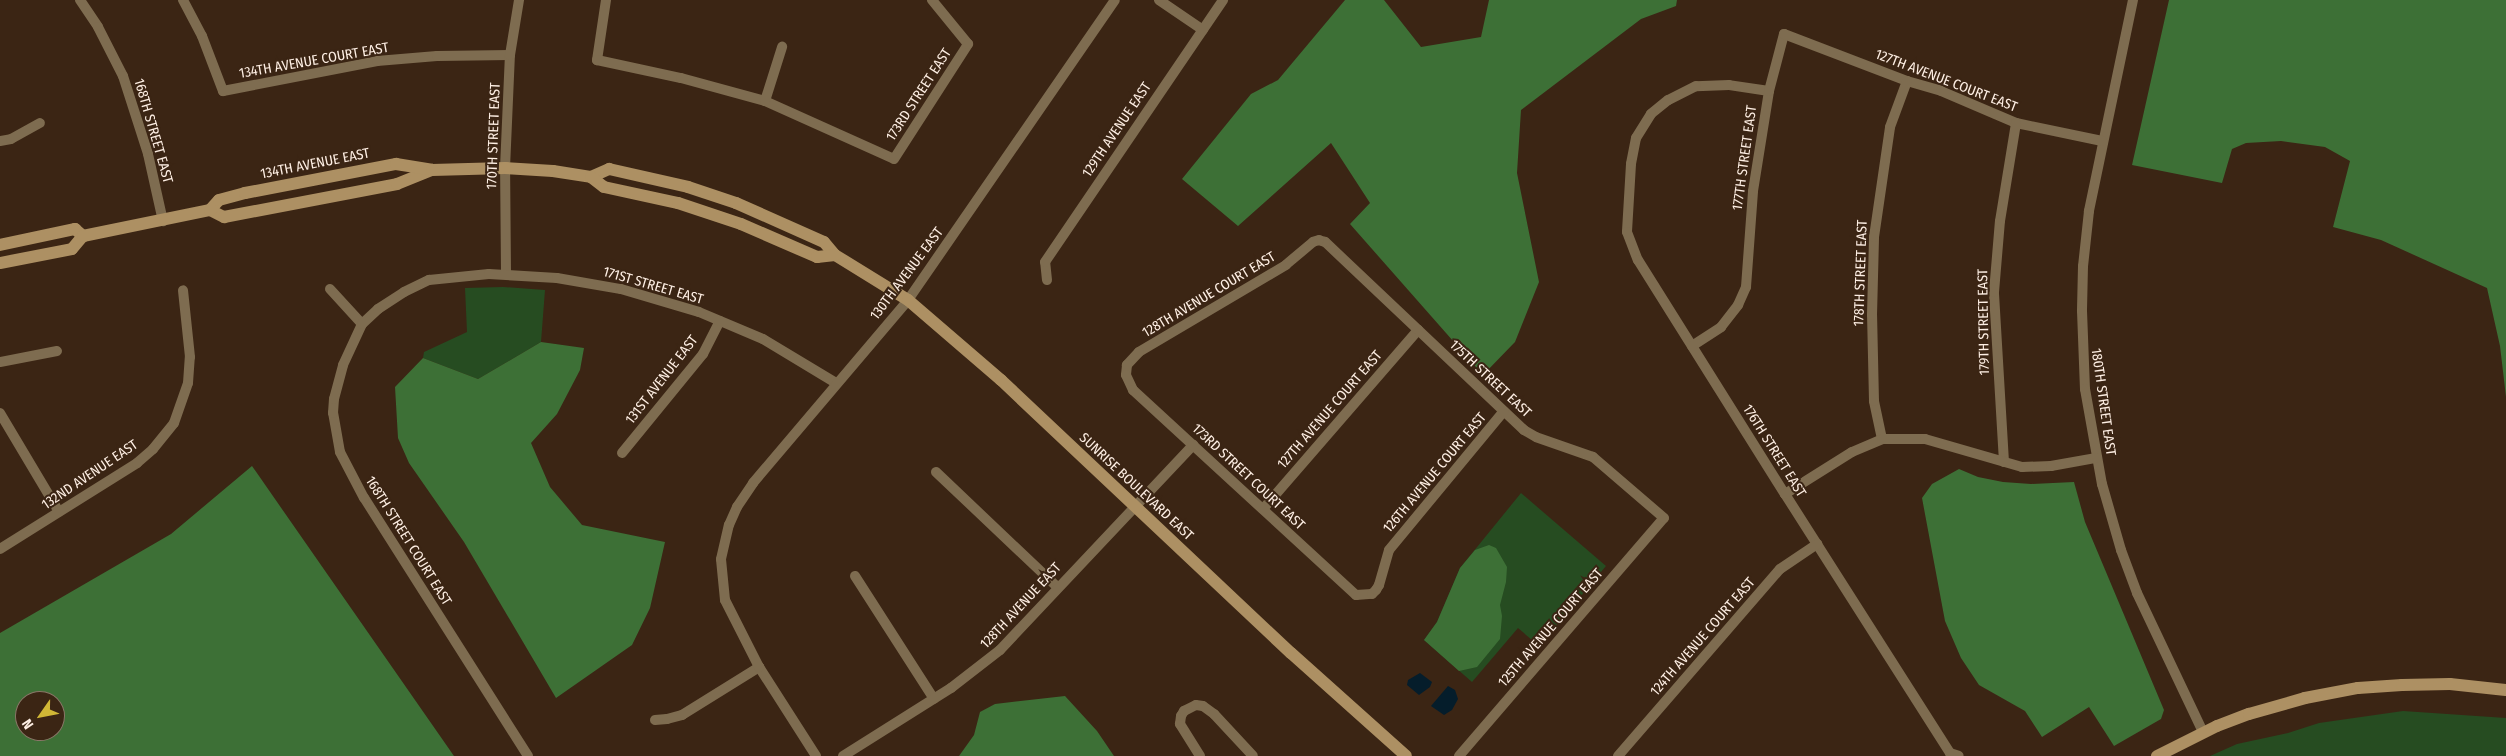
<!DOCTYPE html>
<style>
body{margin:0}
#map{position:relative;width:2506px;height:756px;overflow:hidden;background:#3b2514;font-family:"Fira Sans Condensed",sans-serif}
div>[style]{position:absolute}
.green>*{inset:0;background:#264c21}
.forest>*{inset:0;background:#3d7036}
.water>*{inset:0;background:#051d2b}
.street>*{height:10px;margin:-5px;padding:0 5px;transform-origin:5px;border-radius:5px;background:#7e6c50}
.secondary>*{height:12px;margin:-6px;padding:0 6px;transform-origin:6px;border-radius:6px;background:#ad9063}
span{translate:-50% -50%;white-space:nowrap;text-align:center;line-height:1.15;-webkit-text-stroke:4px #3b2514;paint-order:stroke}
.street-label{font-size:14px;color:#feefe4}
.north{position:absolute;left:15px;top:691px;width:50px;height:50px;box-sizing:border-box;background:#3b2514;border:1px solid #897667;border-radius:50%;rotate:237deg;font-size:14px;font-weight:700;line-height:20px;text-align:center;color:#feefe4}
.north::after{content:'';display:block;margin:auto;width:18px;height:22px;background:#d1b736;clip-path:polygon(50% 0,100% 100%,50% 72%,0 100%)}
</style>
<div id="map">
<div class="green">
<i style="clip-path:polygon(503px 287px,545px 290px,541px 342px,478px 379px,423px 358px,424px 352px,467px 332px,465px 288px)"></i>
<i style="clip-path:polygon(1521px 493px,1606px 566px,1539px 646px,1518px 628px,1472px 682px,1424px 640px,1437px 622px,1460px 568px)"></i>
<i style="clip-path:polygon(2403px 711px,2506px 718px,2506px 756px,2210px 756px,2237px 744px,2288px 733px,2319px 723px)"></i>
</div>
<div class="forest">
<i style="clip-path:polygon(1345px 0,1384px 0,1421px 47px,1481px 37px,1489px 0,1677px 0,1676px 6px,1641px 19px,1521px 110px,1517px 173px,1539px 282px,1515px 342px,1483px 375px,1350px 224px,1370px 203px,1331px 143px,1238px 226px,1182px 179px,1251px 94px,1278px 80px)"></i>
<i style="clip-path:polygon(2169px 0,2506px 0,2506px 397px,2500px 346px,2487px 288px,2381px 240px,2333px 227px,2350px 161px,2325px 147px,2281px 141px,2246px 143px,2232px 149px,2222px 183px,2132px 165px)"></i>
<i style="clip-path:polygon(541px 342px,584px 348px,580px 370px,557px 414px,531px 443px,550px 487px,582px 525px,665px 542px,650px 608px,632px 645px,556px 698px,464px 542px,409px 463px,398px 438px,395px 387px,423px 358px,478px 379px)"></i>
<i style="clip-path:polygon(evenodd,252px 466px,454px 756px,0 756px,0 633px,171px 534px,252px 466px,25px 701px,55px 701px,55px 731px,25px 731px,25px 701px)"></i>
<i style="clip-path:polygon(1959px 469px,1978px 477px,2003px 482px,2031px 484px,2074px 482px,2085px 522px,2164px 710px,2161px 719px,2114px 746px,2089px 707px,2042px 737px,2025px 711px,1979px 685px,1961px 658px,1945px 621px,1922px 498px,1932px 484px)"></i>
<i style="clip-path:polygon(1489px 545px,1496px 548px,1507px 567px,1506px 582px,1500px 605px,1502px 616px,1500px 639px,1477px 667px,1459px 671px,1424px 640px,1437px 622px,1460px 568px,1475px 550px)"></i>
<i style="clip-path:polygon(1065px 696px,1097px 731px,1114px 756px,959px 756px,974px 735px,980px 712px,995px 704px)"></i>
</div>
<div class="water">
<i style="clip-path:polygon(1420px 673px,1432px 682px,1430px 687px,1419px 695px,1407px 685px,1408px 680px)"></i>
<i style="clip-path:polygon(1448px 686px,1455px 690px,1458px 699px,1452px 710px,1444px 715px,1431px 706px)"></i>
</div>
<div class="street">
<i style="left:80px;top:0;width:32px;rotate:56deg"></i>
<i style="left:98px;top:27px;width:55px;rotate:63deg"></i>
<i style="left:123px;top:76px;width:82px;rotate:72.2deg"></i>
<i style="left:148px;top:154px;width:69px;rotate:77.4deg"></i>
<i style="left:183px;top:0;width:41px;rotate:62.2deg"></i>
<i style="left:202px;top:36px;width:59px;rotate:69.1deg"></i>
<i style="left:223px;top:91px;width:157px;rotate:-11deg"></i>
<i style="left:377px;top:61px;width:60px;rotate:-4.8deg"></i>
<i style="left:437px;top:56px;width:73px;rotate:-0.8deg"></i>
<i style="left:606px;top:0;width:61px;rotate:98.5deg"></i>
<i style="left:597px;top:60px;width:86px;rotate:12.1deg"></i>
<i style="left:681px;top:78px;width:87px;rotate:15.3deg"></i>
<i style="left:765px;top:101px;width:141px;rotate:24.2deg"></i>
<i style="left:894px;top:159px;width:137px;rotate:-57.2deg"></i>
<i style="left:968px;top:44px;width:57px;rotate:-129.3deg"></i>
<i style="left:1159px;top:0;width:53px;rotate:34.3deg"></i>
<i style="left:2133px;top:0;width:216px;rotate:101.8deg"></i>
<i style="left:2089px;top:211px;width:55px;rotate:96.2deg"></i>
<i style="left:2083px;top:266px;width:45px;rotate:91.3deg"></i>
<i style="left:2082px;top:311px;width:78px;rotate:87.8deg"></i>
<i style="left:2085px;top:389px;width:97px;rotate:79.9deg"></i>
<i style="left:2102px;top:484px;width:69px;rotate:73.9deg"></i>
<i style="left:2121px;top:550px;width:46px;rotate:69.6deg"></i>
<i style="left:2137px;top:593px;width:154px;rotate:64.6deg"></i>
<i style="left:1769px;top:91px;width:40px;rotate:-171.5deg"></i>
<i style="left:1729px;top:85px;width:33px;rotate:178deg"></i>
<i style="left:1696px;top:86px;width:31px;rotate:153deg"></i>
<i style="left:1668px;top:100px;width:22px;rotate:141deg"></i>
<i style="left:1651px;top:114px;width:28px;rotate:122deg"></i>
<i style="left:1636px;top:138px;width:26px;rotate:101deg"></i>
<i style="left:1631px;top:164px;width:68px;rotate:93.4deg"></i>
<i style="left:1627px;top:232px;width:30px;rotate:69deg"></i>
<i style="left:1638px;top:260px;width:276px;rotate:57.9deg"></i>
<i style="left:1785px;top:494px;width:307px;rotate:57.5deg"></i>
<i style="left:1950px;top:753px;width:9px;rotate:18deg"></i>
<i style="left:765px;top:101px;width:57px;rotate:-72.5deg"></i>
<i style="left:0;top:141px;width:11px;rotate:-10deg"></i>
<i style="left:11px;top:139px;width:33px;rotate:-29deg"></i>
<i style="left:506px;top:274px;width:106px;rotate:-90.5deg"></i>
<i style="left:505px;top:168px;width:113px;rotate:-87.5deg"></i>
<i style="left:510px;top:55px;width:56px;rotate:-80.7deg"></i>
<i style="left:1047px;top:280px;width:18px;rotate:-96deg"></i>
<i style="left:1045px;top:262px;width:317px;rotate:-55.8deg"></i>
<i style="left:330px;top:289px;width:47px;rotate:47.6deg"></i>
<i style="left:1692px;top:346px;width:35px;rotate:-33deg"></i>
<i style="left:1721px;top:327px;width:28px;rotate:-52deg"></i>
<i style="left:1738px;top:305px;width:20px;rotate:-66deg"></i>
<i style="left:1746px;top:287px;width:96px;rotate:-85.8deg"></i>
<i style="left:1753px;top:191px;width:101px;rotate:-80.9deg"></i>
<i style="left:1769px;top:91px;width:59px;rotate:-75.3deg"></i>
<i style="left:1784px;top:34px;width:132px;rotate:20.9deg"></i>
<i style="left:1907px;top:81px;width:35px;rotate:16deg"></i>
<i style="left:1941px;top:91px;width:82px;rotate:23.1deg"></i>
<i style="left:2016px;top:123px;width:88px;rotate:11.8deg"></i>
<i style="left:0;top:362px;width:58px;rotate:-10.9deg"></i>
<i style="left:0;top:413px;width:115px;rotate:59.2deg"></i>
<i style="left:1882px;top:439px;width:39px;rotate:-102deg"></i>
<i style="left:1874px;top:401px;width:86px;rotate:-91.3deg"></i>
<i style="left:1872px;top:315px;width:78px;rotate:-88.5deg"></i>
<i style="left:1874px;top:237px;width:111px;rotate:-81.7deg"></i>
<i style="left:1890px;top:127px;width:49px;rotate:-69.7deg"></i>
<i style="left:622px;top:453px;width:128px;rotate:-50.7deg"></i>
<i style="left:703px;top:354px;width:37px;rotate:-63deg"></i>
<i style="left:2004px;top:462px;width:170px;rotate:-93.4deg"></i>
<i style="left:1994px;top:292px;width:71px;rotate:-85.2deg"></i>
<i style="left:2000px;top:221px;width:99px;rotate:-80.7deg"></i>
<i style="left:936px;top:472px;width:167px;rotate:43.5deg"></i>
<i style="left:1785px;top:494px;width:79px;rotate:-32.1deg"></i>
<i style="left:1852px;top:452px;width:33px;rotate:-23deg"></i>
<i style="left:1882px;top:439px;width:43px"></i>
<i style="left:1925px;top:439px;width:101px;rotate:16.1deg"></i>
<i style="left:2022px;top:467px;width:29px;rotate:-2deg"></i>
<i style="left:2051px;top:466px;width:46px;rotate:-10.1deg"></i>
<i style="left:1263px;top:509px;width:237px;rotate:-49.1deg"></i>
<i style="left:0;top:549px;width:162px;rotate:-32.1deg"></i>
<i style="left:137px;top:463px;width:21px;rotate:-41deg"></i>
<i style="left:153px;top:449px;width:33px;rotate:-51deg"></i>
<i style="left:174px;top:423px;width:42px;rotate:-70.7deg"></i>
<i style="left:188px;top:383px;width:26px;rotate:-86deg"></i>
<i style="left:190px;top:357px;width:67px;rotate:-96deg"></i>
<i style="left:855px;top:576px;width:146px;rotate:57.3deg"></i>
<i style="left:655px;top:720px;width:12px;rotate:-5deg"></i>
<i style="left:667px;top:719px;width:16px;rotate:-15deg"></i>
<i style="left:682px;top:715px;width:91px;rotate:-31.9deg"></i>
<i style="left:528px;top:756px;width:306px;rotate:-122.4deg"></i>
<i style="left:364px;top:498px;width:52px;rotate:-117.6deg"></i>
<i style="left:340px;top:452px;width:40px;rotate:-100deg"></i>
<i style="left:333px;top:413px;width:14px;rotate:-86deg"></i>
<i style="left:334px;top:399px;width:35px;rotate:-75deg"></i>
<i style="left:343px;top:365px;width:45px;rotate:-65.1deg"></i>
<i style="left:362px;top:324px;width:22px;rotate:-43deg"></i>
<i style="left:378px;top:309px;width:31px;rotate:-33deg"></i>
<i style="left:404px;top:292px;width:28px;rotate:-26deg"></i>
<i style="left:429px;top:280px;width:60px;rotate:-5.7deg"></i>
<i style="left:489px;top:274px;width:68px;rotate:3.4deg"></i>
<i style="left:557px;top:278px;width:65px;rotate:9.8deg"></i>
<i style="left:621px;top:289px;width:81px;rotate:16.4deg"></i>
<i style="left:699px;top:312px;width:69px;rotate:22.9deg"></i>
<i style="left:763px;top:339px;width:85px;rotate:31.1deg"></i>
<i style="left:816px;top:756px;width:106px;rotate:-122.6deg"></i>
<i style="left:759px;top:667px;width:75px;rotate:-116.9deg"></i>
<i style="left:725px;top:600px;width:41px;rotate:-95.6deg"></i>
<i style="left:721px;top:559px;width:35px;rotate:-77deg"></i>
<i style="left:729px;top:525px;width:20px;rotate:-66deg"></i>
<i style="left:737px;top:507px;width:29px;rotate:-56deg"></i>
<i style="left:753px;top:483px;width:240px;rotate:-49.7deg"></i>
<i style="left:908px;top:300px;width:364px;rotate:-55.4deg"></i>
<i style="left:843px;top:756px;width:128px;rotate:-32.2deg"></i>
<i style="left:951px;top:688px;width:62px;rotate:-37.8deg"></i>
<i style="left:1000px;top:650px;width:282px;rotate:-46.7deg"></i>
<i style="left:1200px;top:756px;width:38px;rotate:-122deg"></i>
<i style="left:1180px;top:724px;width:8px;rotate:-83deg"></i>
<i style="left:1181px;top:716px;width:6px;rotate:-59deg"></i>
<i style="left:1184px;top:711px;width:13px;rotate:-27deg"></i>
<i style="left:1196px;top:705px;width:7px;rotate:8deg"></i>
<i style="left:1203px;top:706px;width:14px;rotate:36deg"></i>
<i style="left:1214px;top:714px;width:57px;rotate:47.1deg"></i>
<i style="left:1459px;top:756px;width:314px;rotate:-49.3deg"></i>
<i style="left:1664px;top:518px;width:94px;rotate:-139.3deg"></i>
<i style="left:1593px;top:457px;width:60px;rotate:-160.7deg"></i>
<i style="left:1536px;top:437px;width:14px;rotate:-150deg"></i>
<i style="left:1524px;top:430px;width:274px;rotate:-136.6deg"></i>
<i style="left:1325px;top:242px;width:6px;rotate:-162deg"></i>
<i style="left:1319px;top:240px;width:6px;rotate:162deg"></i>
<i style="left:1313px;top:242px;width:35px;rotate:140deg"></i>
<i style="left:1286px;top:265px;width:171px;rotate:149.4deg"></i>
<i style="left:1139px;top:352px;width:18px;rotate:133deg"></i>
<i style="left:1127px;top:365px;width:10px;rotate:96deg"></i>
<i style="left:1126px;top:375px;width:17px;rotate:65deg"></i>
<i style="left:1133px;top:390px;width:303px;rotate:42.6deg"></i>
<i style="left:1356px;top:595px;width:16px;rotate:-4deg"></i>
<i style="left:1372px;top:594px;width:6px;rotate:-45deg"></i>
<i style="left:1376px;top:590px;width:6px;rotate:-59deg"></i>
<i style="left:1379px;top:585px;width:36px;rotate:-74deg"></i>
<i style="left:1389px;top:550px;width:180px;rotate:-50.4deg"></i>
<i style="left:1618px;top:756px;width:247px;rotate:-49.1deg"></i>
<i style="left:1780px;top:569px;width:45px;rotate:-34deg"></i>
</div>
<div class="secondary">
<i style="left:591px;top:177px;width:20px;rotate:-24deg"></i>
<i style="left:609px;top:169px;width:81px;rotate:12.8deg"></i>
<i style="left:688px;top:187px;width:51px;rotate:18.4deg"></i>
<i style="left:736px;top:203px;width:96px;rotate:23.9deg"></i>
<i style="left:824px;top:242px;width:17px;rotate:50deg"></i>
<i style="left:835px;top:255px;width:86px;rotate:31.7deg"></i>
<i style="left:908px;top:300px;width:123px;rotate:40.7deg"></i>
<i style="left:1001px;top:380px;width:398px;rotate:43.3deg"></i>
<i style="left:1291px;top:653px;width:154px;rotate:41.8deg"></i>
<i style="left:210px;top:210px;width:16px;rotate:27deg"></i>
<i style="left:224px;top:217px;width:176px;rotate:-10.8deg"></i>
<i style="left:397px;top:184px;width:38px;rotate:-22deg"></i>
<i style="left:0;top:245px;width:77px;rotate:-12deg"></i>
<i style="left:75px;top:229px;width:11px;rotate:41deg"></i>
<i style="left:0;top:263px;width:73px;rotate:-11deg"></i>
<i style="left:72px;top:249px;width:17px;rotate:-50deg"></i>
<i style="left:83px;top:236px;width:130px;rotate:-11.6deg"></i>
<i style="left:210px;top:210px;width:13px;rotate:-48deg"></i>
<i style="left:219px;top:200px;width:27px;rotate:-15deg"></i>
<i style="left:245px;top:193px;width:154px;rotate:-10.9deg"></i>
<i style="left:396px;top:164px;width:36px;rotate:9deg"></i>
<i style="left:432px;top:170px;width:73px;rotate:-1.6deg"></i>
<i style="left:505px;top:168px;width:48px;rotate:3.6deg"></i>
<i style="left:553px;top:171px;width:38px;rotate:9deg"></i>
<i style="left:591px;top:177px;width:16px;rotate:38deg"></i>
<i style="left:604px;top:187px;width:76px;rotate:12.2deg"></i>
<i style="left:678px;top:203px;width:66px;rotate:18.4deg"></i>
<i style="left:741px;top:224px;width:83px;rotate:23.5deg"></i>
<i style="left:817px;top:257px;width:18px;rotate:-6deg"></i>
<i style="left:2157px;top:756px;width:67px;rotate:-26.6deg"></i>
<i style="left:2217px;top:726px;width:34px;rotate:-21deg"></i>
<i style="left:2249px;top:714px;width:58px;rotate:-15.9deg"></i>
<i style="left:2305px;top:698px;width:54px;rotate:-10.7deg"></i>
<i style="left:2358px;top:688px;width:44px;rotate:-3.9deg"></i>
<i style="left:2402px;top:685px;width:48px;rotate:-1.2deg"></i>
<i style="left:2450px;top:684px;width:56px;rotate:6.1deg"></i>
</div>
<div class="street-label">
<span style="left:314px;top:61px;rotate:-10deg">134TH AVENUE COURT EAST</span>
<span style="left:1946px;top:81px;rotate:21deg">127TH AVENUE COURT EAST</span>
<span style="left:919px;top:95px;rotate:-57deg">173RD STREET EAST</span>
<span style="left:1117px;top:130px;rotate:-56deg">129TH AVENUE EAST</span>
<span style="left:153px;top:131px;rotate:74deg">168TH STREET EAST</span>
<span style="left:494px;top:136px;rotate:-88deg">170TH STREET EAST</span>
<span style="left:1745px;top:158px;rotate:-82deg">177TH STREET EAST</span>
<span style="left:315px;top:164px;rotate:-11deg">134TH AVENUE EAST</span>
<span style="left:1861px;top:273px;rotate:-88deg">178TH STREET EAST</span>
<span style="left:907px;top:274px;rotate:-53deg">130TH AVENUE EAST</span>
<span style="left:653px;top:286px;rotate:16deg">171ST STREET EAST</span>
<span style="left:1209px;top:295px;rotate:-31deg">128TH AVENUE COURT EAST</span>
<span style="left:1984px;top:322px;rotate:-91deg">179TH STREET EAST</span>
<span style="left:1490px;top:379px;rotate:43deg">175TH STREET EAST</span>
<span style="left:662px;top:380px;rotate:-52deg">131ST AVENUE EAST</span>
<span style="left:2103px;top:402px;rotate:82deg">180TH STREET EAST</span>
<span style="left:1330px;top:410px;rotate:-49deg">127TH AVENUE COURT EAST</span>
<span style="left:1774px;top:451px;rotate:58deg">176TH STREET EAST</span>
<span style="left:1435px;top:473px;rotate:-50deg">126TH AVENUE COURT EAST</span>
<span style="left:90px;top:475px;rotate:-34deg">132ND AVENUE EAST</span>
<span style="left:1248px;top:477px;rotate:43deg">173RD STREET COURT EAST</span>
<span style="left:1136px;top:487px;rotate:43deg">SUNRISE BOULEVARD EAST</span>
<span style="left:408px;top:541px;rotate:58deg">168TH STREET COURT EAST</span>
<span style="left:1021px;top:606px;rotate:-47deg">128TH AVENUE EAST</span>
<span style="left:1551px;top:628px;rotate:-49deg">125TH AVENUE COURT EAST</span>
<span style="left:1703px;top:637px;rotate:-49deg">124TH AVENUE COURT EAST</span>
</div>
<div class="north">N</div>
</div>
